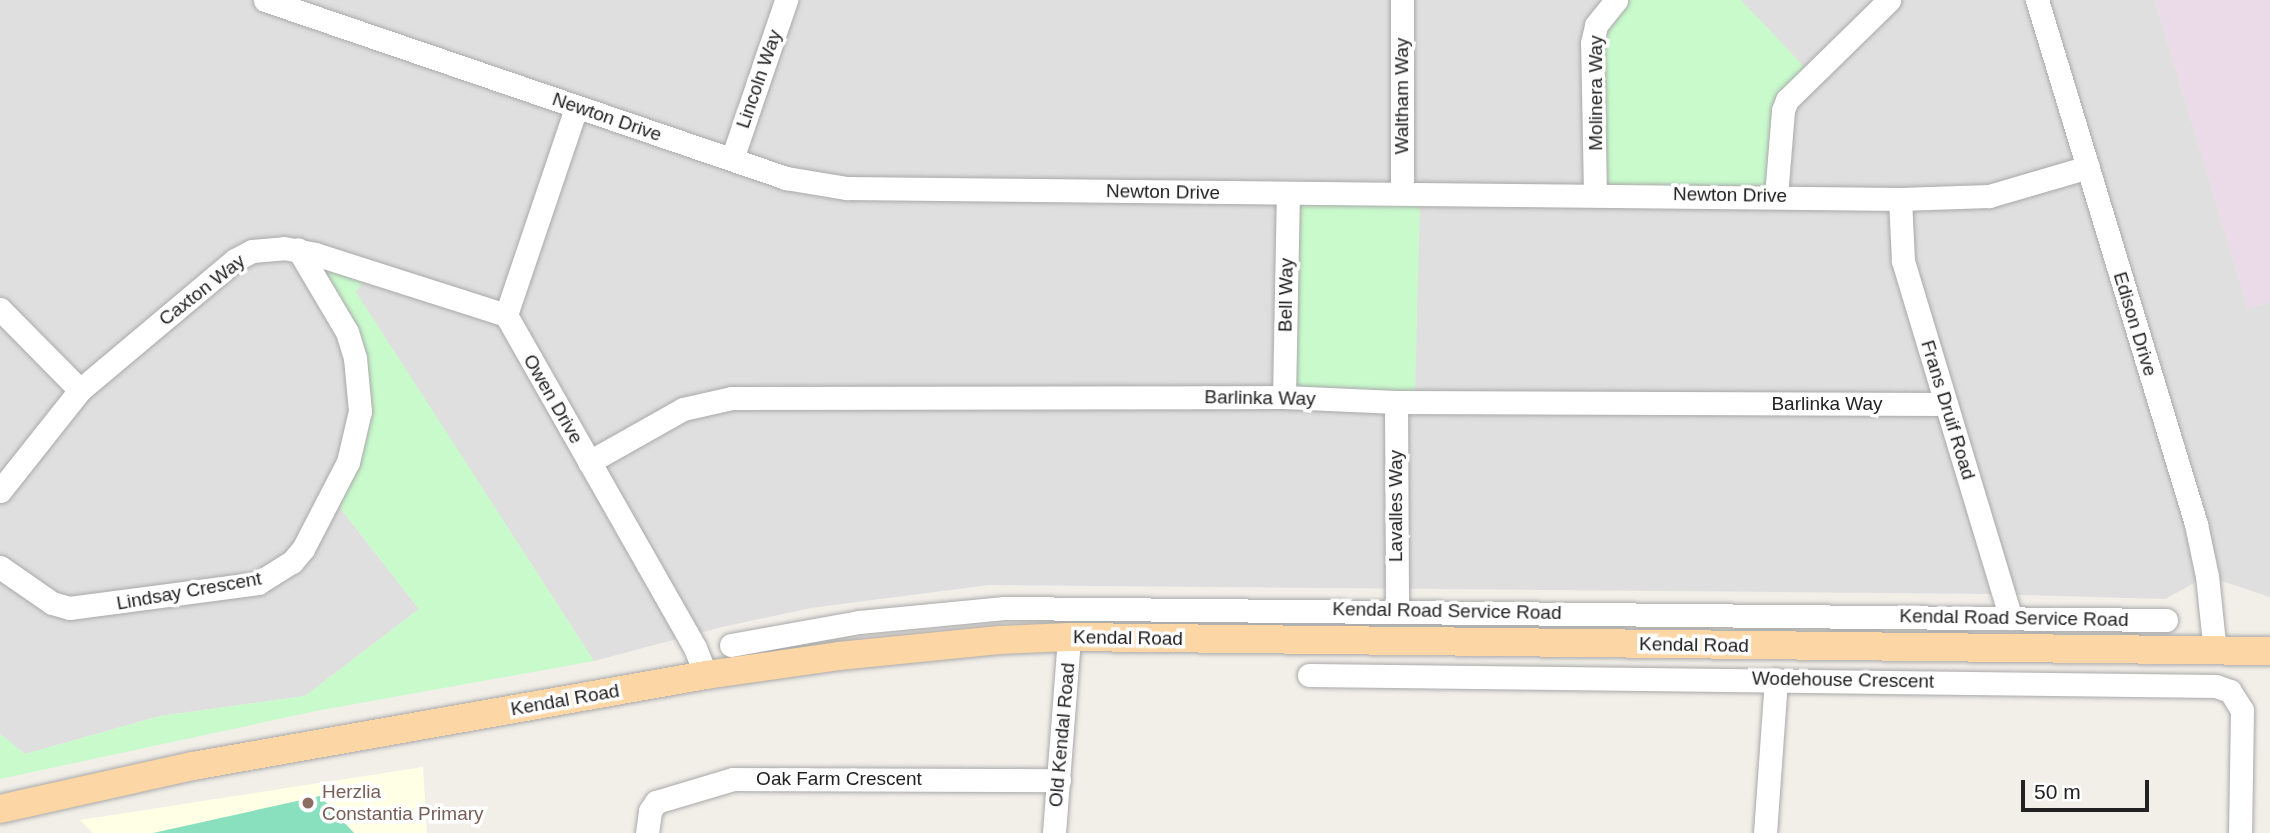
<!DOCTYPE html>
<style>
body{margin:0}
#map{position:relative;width:2270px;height:833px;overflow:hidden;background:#f2efe9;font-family:Helvetica,sans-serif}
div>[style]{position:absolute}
.residential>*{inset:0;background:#e0dfdf}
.industrial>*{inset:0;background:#ebdbe8}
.education>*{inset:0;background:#ffffe5}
.park>*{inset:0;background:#c8facc}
.pitch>*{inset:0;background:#88e0be}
.roads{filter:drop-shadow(0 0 2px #a9a9a9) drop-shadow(0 0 2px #a9a9a9)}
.minor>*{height:23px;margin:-11.5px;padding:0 11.5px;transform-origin:11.5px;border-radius:11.5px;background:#fff}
.major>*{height:28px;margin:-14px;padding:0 14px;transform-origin:14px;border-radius:14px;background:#fcd6a4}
.dots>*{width:19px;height:19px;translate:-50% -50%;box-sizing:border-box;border:4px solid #fff;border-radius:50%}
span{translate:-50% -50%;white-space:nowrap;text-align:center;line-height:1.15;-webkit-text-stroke:7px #fff;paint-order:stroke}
.street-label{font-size:19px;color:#222}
.education-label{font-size:19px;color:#785e54}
.left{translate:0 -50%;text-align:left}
.scale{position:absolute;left:2021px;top:780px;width:128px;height:32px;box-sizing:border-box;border:4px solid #222;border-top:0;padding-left:9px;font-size:21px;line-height:24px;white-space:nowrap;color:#222;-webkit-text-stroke:5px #fff;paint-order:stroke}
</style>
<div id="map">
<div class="residential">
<i style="clip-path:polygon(0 0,2155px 0,2248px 308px,2270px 302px,2270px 597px,2207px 576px,2165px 599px,1992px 594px,989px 585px,811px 608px,722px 627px,594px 661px,355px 292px,366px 278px,330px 281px,351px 316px,369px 376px,370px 412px,366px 441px,346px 487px,341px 509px,419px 609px,305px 696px,160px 716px,25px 754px,0 734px)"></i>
</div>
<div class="industrial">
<i style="clip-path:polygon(2155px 0,2270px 0,2270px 302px,2248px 309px)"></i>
</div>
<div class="education">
<i style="clip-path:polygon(423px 767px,427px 833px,93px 833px,80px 820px)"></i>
</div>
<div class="park">
<i style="clip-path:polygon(1618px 0,1741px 0,1809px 72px,1787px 93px,1775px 196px,1596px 193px,1596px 36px)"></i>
<i style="clip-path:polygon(1302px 202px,1420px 204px,1415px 394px,1302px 391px,1295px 384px,1295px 206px)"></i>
<i style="clip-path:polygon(330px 269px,366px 278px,356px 292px,594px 661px,316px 711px,0 779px,0 734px,25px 754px,160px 716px,305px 696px,419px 609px,341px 509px,346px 487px,366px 441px,370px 412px,369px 376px,351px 316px,327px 274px)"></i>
</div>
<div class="pitch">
<i style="clip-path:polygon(320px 796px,354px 833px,153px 833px)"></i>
</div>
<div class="roads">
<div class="minor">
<i style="left:265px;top:0;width:551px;rotate:18.86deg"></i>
<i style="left:786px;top:178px;width:61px;rotate:9.5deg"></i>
<i style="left:846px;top:188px;width:1054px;rotate:0.6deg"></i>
<i style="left:1900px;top:199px;width:89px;rotate:-1.9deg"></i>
<i style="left:1989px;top:196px;width:103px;rotate:-16.3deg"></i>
<i style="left:1402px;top:0;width:192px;rotate:90deg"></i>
<i style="left:2037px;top:0;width:548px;rotate:73.12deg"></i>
<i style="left:2196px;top:524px;width:53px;rotate:78.1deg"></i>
<i style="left:2207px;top:576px;width:76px;rotate:84deg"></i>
<i style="left:576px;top:108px;width:219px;rotate:108.7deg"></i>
<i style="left:506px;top:315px;width:383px;rotate:60.4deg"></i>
<i style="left:695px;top:648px;width:29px;rotate:68deg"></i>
<i style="left:732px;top:159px;width:168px;rotate:-71.2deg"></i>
<i style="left:1595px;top:194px;width:151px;rotate:-91.1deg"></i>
<i style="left:1592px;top:43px;width:18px;rotate:-77deg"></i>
<i style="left:1596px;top:25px;width:32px;rotate:-51deg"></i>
<i style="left:1776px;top:196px;width:86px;rotate:-85.3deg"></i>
<i style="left:1783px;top:110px;width:11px;rotate:-68deg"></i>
<i style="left:1787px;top:100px;width:143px;rotate:-44.4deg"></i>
<i style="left:1900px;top:199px;width:62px;rotate:87.2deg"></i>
<i style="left:1903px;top:261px;width:373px;rotate:73.2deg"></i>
<i style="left:0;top:309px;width:114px;rotate:45.4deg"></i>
<i style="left:1284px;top:397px;width:204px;rotate:-88.9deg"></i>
<i style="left:1396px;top:402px;width:209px;rotate:89.7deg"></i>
<i style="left:589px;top:462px;width:108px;rotate:-29.4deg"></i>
<i style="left:683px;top:409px;width:50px;rotate:-12.7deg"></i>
<i style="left:732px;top:398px;width:552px;rotate:-0.1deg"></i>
<i style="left:1284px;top:397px;width:112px;rotate:2.6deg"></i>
<i style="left:1396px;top:402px;width:550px;rotate:0.21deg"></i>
<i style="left:0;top:491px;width:129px;rotate:-51.6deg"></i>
<i style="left:80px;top:390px;width:202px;rotate:-40deg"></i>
<i style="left:235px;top:260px;width:19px;rotate:-28deg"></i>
<i style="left:252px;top:251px;width:32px;rotate:-5deg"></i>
<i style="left:284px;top:248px;width:32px;rotate:11deg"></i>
<i style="left:315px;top:254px;width:201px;rotate:17.7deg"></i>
<i style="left:0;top:567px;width:63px;rotate:34.7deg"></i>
<i style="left:52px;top:603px;width:18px;rotate:16deg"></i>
<i style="left:69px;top:608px;width:191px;rotate:-7.5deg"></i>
<i style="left:258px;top:583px;width:40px;rotate:-32deg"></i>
<i style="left:292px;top:562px;width:17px;rotate:-50deg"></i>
<i style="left:303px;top:549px;width:98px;rotate:-62.7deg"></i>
<i style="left:348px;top:462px;width:52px;rotate:-76.8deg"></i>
<i style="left:360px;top:411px;width:53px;rotate:-95.4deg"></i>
<i style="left:355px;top:358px;width:27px;rotate:-107deg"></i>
<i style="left:347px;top:332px;width:96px;rotate:-120.6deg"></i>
<i style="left:731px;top:645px;width:130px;rotate:-10.2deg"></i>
<i style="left:859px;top:622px;width:146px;rotate:-5.5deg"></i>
<i style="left:1004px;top:608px;width:1162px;rotate:0.59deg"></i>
<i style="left:1309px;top:675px;width:907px;rotate:0.69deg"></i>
<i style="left:2216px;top:686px;width:15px;rotate:20deg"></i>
<i style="left:2230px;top:691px;width:22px;rotate:58deg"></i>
<i style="left:2242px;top:710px;width:123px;rotate:90.9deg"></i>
<i style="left:647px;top:833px;width:22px;rotate:-82deg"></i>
<i style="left:650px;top:811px;width:11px;rotate:-56deg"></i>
<i style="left:656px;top:802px;width:80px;rotate:-16.6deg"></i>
<i style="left:733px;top:779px;width:326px;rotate:0.2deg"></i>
<i style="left:1054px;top:833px;width:197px;rotate:-85.6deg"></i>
<i style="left:1765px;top:833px;width:154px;rotate:-85.9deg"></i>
</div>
<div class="major">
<i style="left:0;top:809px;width:198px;rotate:-12.6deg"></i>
<i style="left:193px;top:766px;width:521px;rotate:-10.06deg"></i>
<i style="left:706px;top:675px;width:134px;rotate:-8.1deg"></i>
<i style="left:839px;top:656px;width:161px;rotate:-5.7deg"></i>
<i style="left:999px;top:640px;width:70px;rotate:-2.5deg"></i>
<i style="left:1069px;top:637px;width:1201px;rotate:0.67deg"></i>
</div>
</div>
<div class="dots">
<i style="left:308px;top:803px;background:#8d6e63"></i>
</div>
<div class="street-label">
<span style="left:759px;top:79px;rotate:-71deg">Lincoln Way</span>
<span style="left:1596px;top:93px;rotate:-90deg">Molinera Way</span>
<span style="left:1402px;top:96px;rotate:-90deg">Waltham Way</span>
<span style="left:607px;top:117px;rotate:19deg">Newton Drive</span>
<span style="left:1163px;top:192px;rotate:1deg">Newton Drive</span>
<span style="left:1730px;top:195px;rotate:1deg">Newton Drive</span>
<span style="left:202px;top:290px;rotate:-38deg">Caxton Way</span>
<span style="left:1286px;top:295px;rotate:-89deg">Bell Way</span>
<span style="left:2135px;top:324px;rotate:73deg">Edison Drive</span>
<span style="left:1260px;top:398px;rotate:1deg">Barlinka Way</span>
<span style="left:553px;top:399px;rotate:60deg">Owen Drive</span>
<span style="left:1827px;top:404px">Barlinka Way</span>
<span style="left:1948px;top:410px;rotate:73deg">Frans Druif Road</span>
<span style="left:1396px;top:506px;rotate:-90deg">Lavalles Way</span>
<span style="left:189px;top:591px;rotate:-10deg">Lindsay Crescent</span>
<span style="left:1447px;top:611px;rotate:1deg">Kendal Road Service Road</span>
<span style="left:2014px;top:618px;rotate:1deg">Kendal Road Service Road</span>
<span style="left:1128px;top:638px;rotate:1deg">Kendal Road</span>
<span style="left:1694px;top:645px;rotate:1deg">Kendal Road</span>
<span style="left:1843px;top:680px;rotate:1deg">Wodehouse Crescent</span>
<span style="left:565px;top:700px;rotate:-10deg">Kendal Road</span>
<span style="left:1062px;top:735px;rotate:-85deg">Old Kendal Road</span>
<span style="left:839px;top:779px">Oak Farm Crescent</span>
</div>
<div class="education-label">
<span class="left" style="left:322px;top:803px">Herzlia<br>Constantia Primary</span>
</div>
<div class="scale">50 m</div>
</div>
